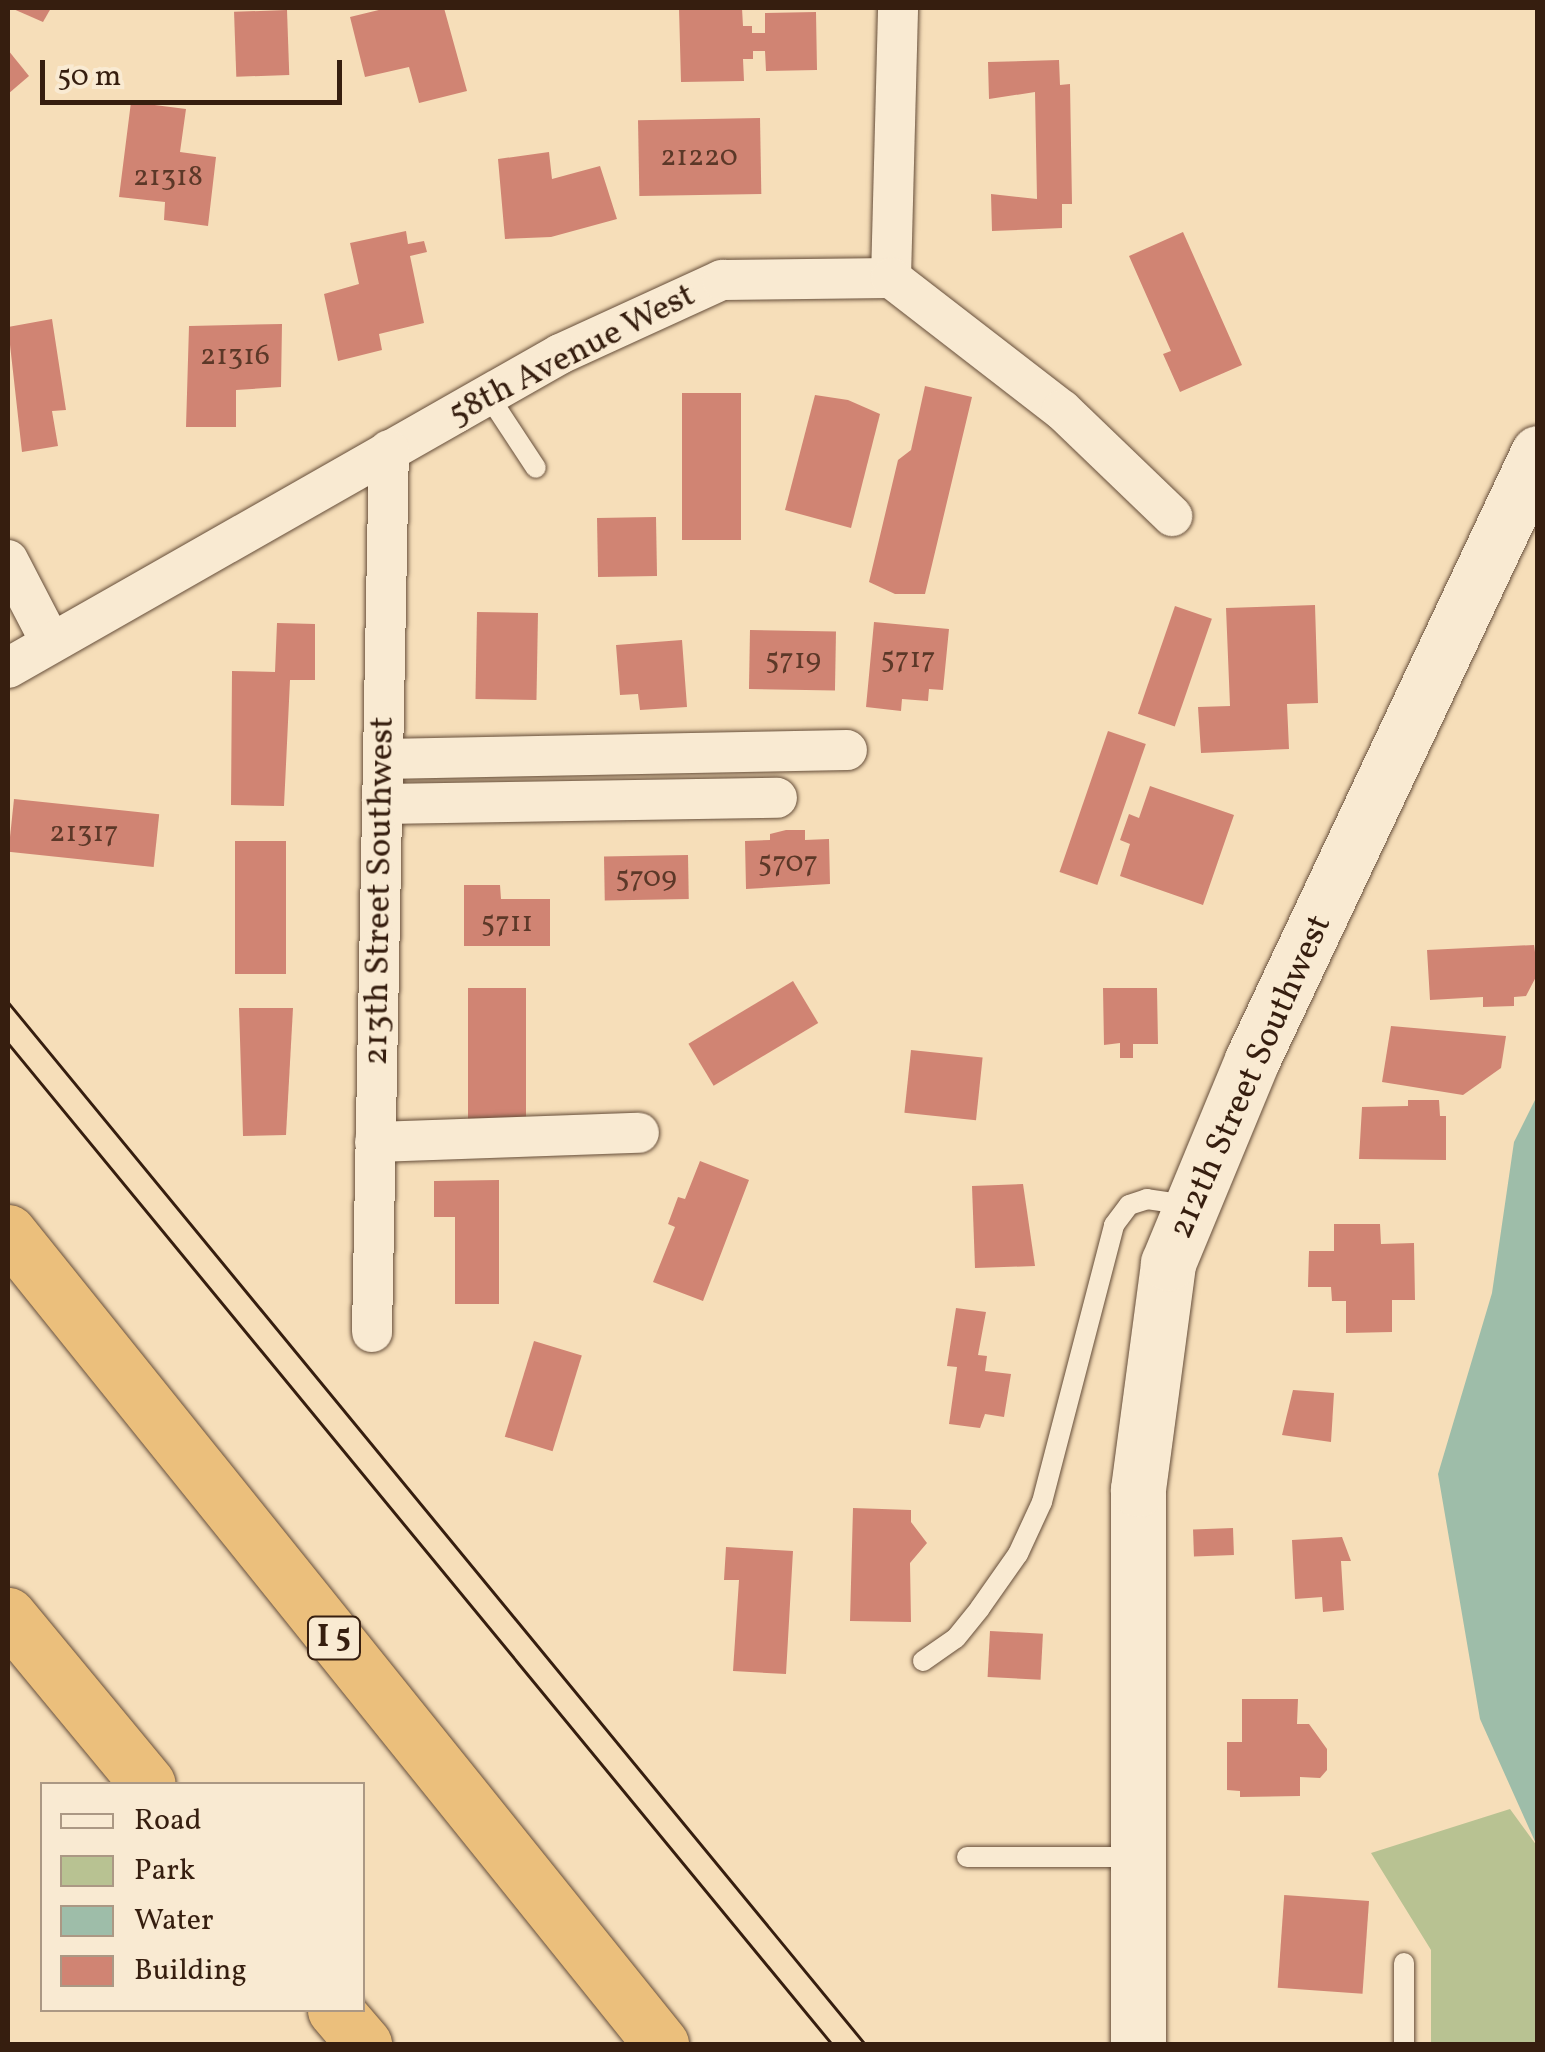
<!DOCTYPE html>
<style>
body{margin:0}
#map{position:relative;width:1545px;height:2052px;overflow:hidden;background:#f6deb9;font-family:Vollkorn,serif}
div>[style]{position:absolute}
.green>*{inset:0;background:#b8c292}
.water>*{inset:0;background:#9ebda9}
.building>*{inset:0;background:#d08473;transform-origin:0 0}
.roads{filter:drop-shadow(0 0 2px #664e3a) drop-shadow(0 0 2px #664e3a)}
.service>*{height:20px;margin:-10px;padding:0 10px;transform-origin:10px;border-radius:10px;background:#f9ead2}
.minor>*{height:40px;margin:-20px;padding:0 20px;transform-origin:20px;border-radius:20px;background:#f9ead2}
.secondary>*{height:55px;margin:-27.5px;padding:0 27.5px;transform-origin:27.5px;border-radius:27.5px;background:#f9ead2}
.motorway>*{height:55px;margin:-27.5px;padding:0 27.5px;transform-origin:27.5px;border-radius:27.5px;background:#ebbf7c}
.tram>*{height:2.5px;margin:-1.25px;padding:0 1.25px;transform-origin:1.25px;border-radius:1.25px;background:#361e0f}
span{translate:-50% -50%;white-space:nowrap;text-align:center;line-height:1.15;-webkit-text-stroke:8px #f9ead2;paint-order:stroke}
.number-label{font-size:30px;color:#5c3828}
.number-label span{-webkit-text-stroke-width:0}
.shield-label span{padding:2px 8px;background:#f9ead2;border:2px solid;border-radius:8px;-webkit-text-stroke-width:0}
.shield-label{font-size:32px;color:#361e0f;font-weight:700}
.street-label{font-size:35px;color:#361e0f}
.frame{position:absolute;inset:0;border:10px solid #361e0f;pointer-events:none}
.legend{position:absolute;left:40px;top:1782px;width:325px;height:230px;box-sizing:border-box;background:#f9ead2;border:2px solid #ab9884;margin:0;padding:12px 18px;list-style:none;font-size:30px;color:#361e0f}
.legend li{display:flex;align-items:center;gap:20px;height:50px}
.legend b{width:50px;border:2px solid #ab9884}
.scale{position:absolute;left:40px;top:60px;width:302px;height:45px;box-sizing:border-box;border:5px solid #361e0f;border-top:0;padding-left:12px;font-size:30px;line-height:35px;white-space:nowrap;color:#361e0f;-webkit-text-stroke:8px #f9ead2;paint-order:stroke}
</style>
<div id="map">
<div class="green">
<i style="clip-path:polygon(1510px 1809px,1537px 1846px,1537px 2044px,1431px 2044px,1431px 1950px,1371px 1853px)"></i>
</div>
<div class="water">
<i style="clip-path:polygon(1537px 1096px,1538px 1846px,1537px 1846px,1480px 1719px,1438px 1474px,1492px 1293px,1514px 1142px)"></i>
</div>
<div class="building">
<i style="clip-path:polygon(11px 8px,51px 8px,43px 22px)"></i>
<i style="clip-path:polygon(387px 8px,444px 8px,467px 91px,419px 103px,409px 67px,365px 77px,350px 17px)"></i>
<i style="clip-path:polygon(679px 8px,742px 8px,743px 26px,752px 26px,752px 33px,765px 33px,765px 13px,816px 12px,817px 70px,766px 71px,765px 51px,753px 51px,753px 59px,743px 59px,744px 81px,681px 82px)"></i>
<i style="left:287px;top:10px;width:65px;height:53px;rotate:88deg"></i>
<i style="clip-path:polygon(8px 50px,29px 76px,8px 94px)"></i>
<i style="clip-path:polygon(1059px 60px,1060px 85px,1070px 84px,1072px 204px,1062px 204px,1062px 228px,992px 231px,991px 194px,1037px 199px,1035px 92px,989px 99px,988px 62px)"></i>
<i style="clip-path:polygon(131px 102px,186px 109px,180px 152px,216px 157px,208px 226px,164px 220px,165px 202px,119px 197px)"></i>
<i style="left:760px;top:118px;width:76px;height:122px;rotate:89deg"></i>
<i style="clip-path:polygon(549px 152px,552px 179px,600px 166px,617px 219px,551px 237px,505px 239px,498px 159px)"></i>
<i style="clip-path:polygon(406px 231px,408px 244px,424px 241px,427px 252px,410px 256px,424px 323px,379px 334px,382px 350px,338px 361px,324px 294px,359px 284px,350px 243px)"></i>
<i style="clip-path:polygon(1183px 232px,1242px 365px,1180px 392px,1163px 354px,1171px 351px,1129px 256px)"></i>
<i style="clip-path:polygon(52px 319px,66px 410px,52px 411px,58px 446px,22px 452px,8px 327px)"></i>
<i style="clip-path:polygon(282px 324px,281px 387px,236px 390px,236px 427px,186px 427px,189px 326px)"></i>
<i style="clip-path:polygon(925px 386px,972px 397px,925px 594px,895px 594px,869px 582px,898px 460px,911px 450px)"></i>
<i style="left:682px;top:393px;width:59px;height:147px"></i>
<i style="clip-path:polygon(815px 395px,848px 400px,880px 414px,851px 528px,785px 510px)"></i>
<i style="left:656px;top:517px;width:59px;height:59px;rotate:89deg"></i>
<i style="clip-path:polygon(1315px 605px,1318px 703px,1287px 704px,1289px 749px,1201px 753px,1198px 707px,1230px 706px,1226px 608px)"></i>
<i style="left:1175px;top:606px;width:39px;height:114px;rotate:19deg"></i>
<i style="left:477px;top:612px;width:61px;height:87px;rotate:1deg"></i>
<i style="clip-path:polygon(874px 622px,949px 629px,943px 690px,929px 689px,928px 701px,902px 699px,901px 711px,866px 707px)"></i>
<i style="clip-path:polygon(277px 623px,315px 624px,315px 680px,290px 680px,284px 806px,231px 805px,232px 671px,275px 672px)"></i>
<i style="left:750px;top:630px;width:86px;height:59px;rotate:1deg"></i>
<i style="clip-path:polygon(682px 640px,687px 707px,640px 710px,638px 694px,620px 695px,616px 645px)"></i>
<i style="left:1108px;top:731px;width:40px;height:149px;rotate:19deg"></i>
<i style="clip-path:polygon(1150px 786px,1234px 815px,1203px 905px,1120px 876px,1130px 844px,1120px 840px,1129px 814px,1139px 818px)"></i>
<i style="left:14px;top:799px;width:146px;height:53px;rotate:6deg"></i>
<i style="clip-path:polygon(786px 830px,805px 830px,805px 840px,829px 839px,830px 884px,746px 889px,745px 841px,770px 840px,770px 834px)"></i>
<i style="left:235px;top:841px;width:51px;height:133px"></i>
<i style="left:688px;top:855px;width:44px;height:84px;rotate:89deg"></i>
<i style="clip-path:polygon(464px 885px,500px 885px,501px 899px,550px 899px,550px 946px,464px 946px)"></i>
<i style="clip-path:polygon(1534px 945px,1538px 973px,1526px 996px,1514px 997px,1514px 1006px,1483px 1007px,1483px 997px,1430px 1000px,1427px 950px)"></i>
<i style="left:793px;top:981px;width:49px;height:122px;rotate:59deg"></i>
<i style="left:468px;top:988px;width:58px;height:135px"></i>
<i style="clip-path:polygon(1103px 988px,1157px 988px,1158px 1044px,1133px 1044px,1133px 1058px,1120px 1058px,1120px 1043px,1104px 1045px)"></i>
<i style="clip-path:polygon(239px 1008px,293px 1008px,286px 1135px,243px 1136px)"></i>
<i style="clip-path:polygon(1391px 1026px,1506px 1036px,1501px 1068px,1463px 1095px,1382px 1082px)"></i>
<i style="left:911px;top:1050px;width:72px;height:63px;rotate:6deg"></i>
<i style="clip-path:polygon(1408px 1100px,1439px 1100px,1440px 1116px,1446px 1116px,1446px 1160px,1359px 1159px,1362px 1107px,1408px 1106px)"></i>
<i style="clip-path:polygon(700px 1161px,749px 1180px,703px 1301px,653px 1282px,675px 1227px,668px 1224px,678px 1197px,685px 1199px)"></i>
<i style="clip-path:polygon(499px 1180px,499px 1304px,455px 1304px,455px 1217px,434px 1217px,434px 1181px)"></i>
<i style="clip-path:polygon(1023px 1184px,1035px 1266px,975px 1268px,972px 1186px)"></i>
<i style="clip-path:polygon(1334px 1224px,1380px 1224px,1381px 1244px,1414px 1243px,1415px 1300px,1392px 1300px,1392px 1332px,1346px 1333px,1346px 1301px,1332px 1301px,1331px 1287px,1308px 1287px,1309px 1251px,1334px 1251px)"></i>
<i style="clip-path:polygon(956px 1308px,986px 1312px,978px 1355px,987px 1356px,985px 1371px,1011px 1374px,1004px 1417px,985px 1414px,980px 1428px,949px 1424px,957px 1367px,947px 1366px)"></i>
<i style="left:534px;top:1341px;width:50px;height:100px;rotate:17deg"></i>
<i style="clip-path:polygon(1293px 1390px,1334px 1393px,1331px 1442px,1282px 1435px)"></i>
<i style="clip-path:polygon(853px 1508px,911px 1510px,911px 1522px,927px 1543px,910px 1563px,911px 1622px,850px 1621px)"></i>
<i style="left:1233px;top:1528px;width:27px;height:40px;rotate:88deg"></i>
<i style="clip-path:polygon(1342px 1537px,1351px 1561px,1341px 1561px,1344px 1610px,1323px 1612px,1322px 1597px,1295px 1599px,1292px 1540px)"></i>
<i style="clip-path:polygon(726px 1547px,793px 1551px,786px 1674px,733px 1671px,739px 1580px,724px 1580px)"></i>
<i style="left:990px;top:1631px;width:53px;height:46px;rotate:3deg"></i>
<i style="clip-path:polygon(1242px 1699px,1298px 1699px,1297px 1724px,1309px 1724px,1327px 1749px,1327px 1770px,1320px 1778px,1300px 1777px,1300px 1796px,1240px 1797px,1240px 1791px,1227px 1790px,1227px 1742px,1242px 1742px)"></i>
<i style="left:1369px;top:1901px;width:93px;height:85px;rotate:94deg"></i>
</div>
<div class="roads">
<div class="service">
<i style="left:488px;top:395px;width:87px;rotate:56.7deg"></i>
<i style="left:923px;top:1661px;width:40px;rotate:-34.9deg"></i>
<i style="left:956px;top:1638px;width:38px;rotate:-51deg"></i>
<i style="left:980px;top:1608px;width:66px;rotate:-54.9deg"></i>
<i style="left:1018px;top:1554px;width:57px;rotate:-65.2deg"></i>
<i style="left:1042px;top:1502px;width:286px;rotate:-75.4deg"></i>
<i style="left:1114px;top:1225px;width:25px;rotate:-53deg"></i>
<i style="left:1129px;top:1205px;width:19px;rotate:-18deg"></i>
<i style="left:1147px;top:1199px;width:40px;rotate:8.5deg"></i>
<i style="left:967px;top:1857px;width:168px"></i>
<i style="left:1404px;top:1963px;width:81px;rotate:90deg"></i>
</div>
<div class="minor">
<i style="left:891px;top:278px;width:270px;rotate:-88.5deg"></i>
<i style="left:8px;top:560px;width:91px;rotate:62.6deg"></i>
<i style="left:8px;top:668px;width:635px;rotate:-29.63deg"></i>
<i style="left:560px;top:354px;width:178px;rotate:-24.6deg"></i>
<i style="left:722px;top:280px;width:169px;rotate:-0.7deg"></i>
<i style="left:891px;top:278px;width:216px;rotate:37.7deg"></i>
<i style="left:1062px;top:410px;width:153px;rotate:43.9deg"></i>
<i style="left:383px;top:759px;width:464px;rotate:-1.1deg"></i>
<i style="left:382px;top:804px;width:395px;rotate:-0.9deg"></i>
<i style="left:375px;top:1142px;width:264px;rotate:-2deg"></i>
<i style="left:372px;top:1332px;width:882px;rotate:-88.9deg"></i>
</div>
<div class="secondary">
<i style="left:1138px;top:2044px;width:555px;rotate:-90deg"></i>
<i style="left:1138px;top:1489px;width:228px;rotate:-82.4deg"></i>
<i style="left:1168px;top:1263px;width:220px;rotate:-67.5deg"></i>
<i style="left:1252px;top:1060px;width:671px;rotate:-64.77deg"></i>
</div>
<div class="motorway">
<i style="left:8px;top:1232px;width:1042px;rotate:51.19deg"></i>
<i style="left:8px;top:1615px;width:219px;rotate:50.4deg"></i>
<i style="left:335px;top:2010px;width:45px;rotate:49.5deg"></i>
</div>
</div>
<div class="tram">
<i style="left:8px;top:1002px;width:1349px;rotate:50.56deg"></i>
<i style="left:8px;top:1043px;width:1297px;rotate:50.54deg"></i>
</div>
<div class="number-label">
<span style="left:699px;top:157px">21220</span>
<span style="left:168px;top:177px">21318</span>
<span style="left:235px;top:356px">21316</span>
<span style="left:908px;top:659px">5717</span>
<span style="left:793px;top:660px">5719</span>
<span style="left:84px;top:833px">21317</span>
<span style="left:788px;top:863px">5707</span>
<span style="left:646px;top:878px">5709</span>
<span style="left:507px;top:923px">5711</span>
</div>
<div class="shield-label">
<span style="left:334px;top:1638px">I 5</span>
</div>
<div class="street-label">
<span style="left:572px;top:355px;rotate:-27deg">58th Avenue West</span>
<span style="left:380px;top:891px;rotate:-89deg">213th Street Southwest</span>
<span style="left:1251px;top:1077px;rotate:-66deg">212th Street Southwest</span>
</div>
<div class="frame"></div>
<ul class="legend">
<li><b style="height:12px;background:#f9ead2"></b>Road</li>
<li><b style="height:28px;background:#b8c292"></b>Park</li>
<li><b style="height:28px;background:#9ebda9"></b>Water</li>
<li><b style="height:28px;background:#d08473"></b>Building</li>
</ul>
<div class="scale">50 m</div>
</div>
